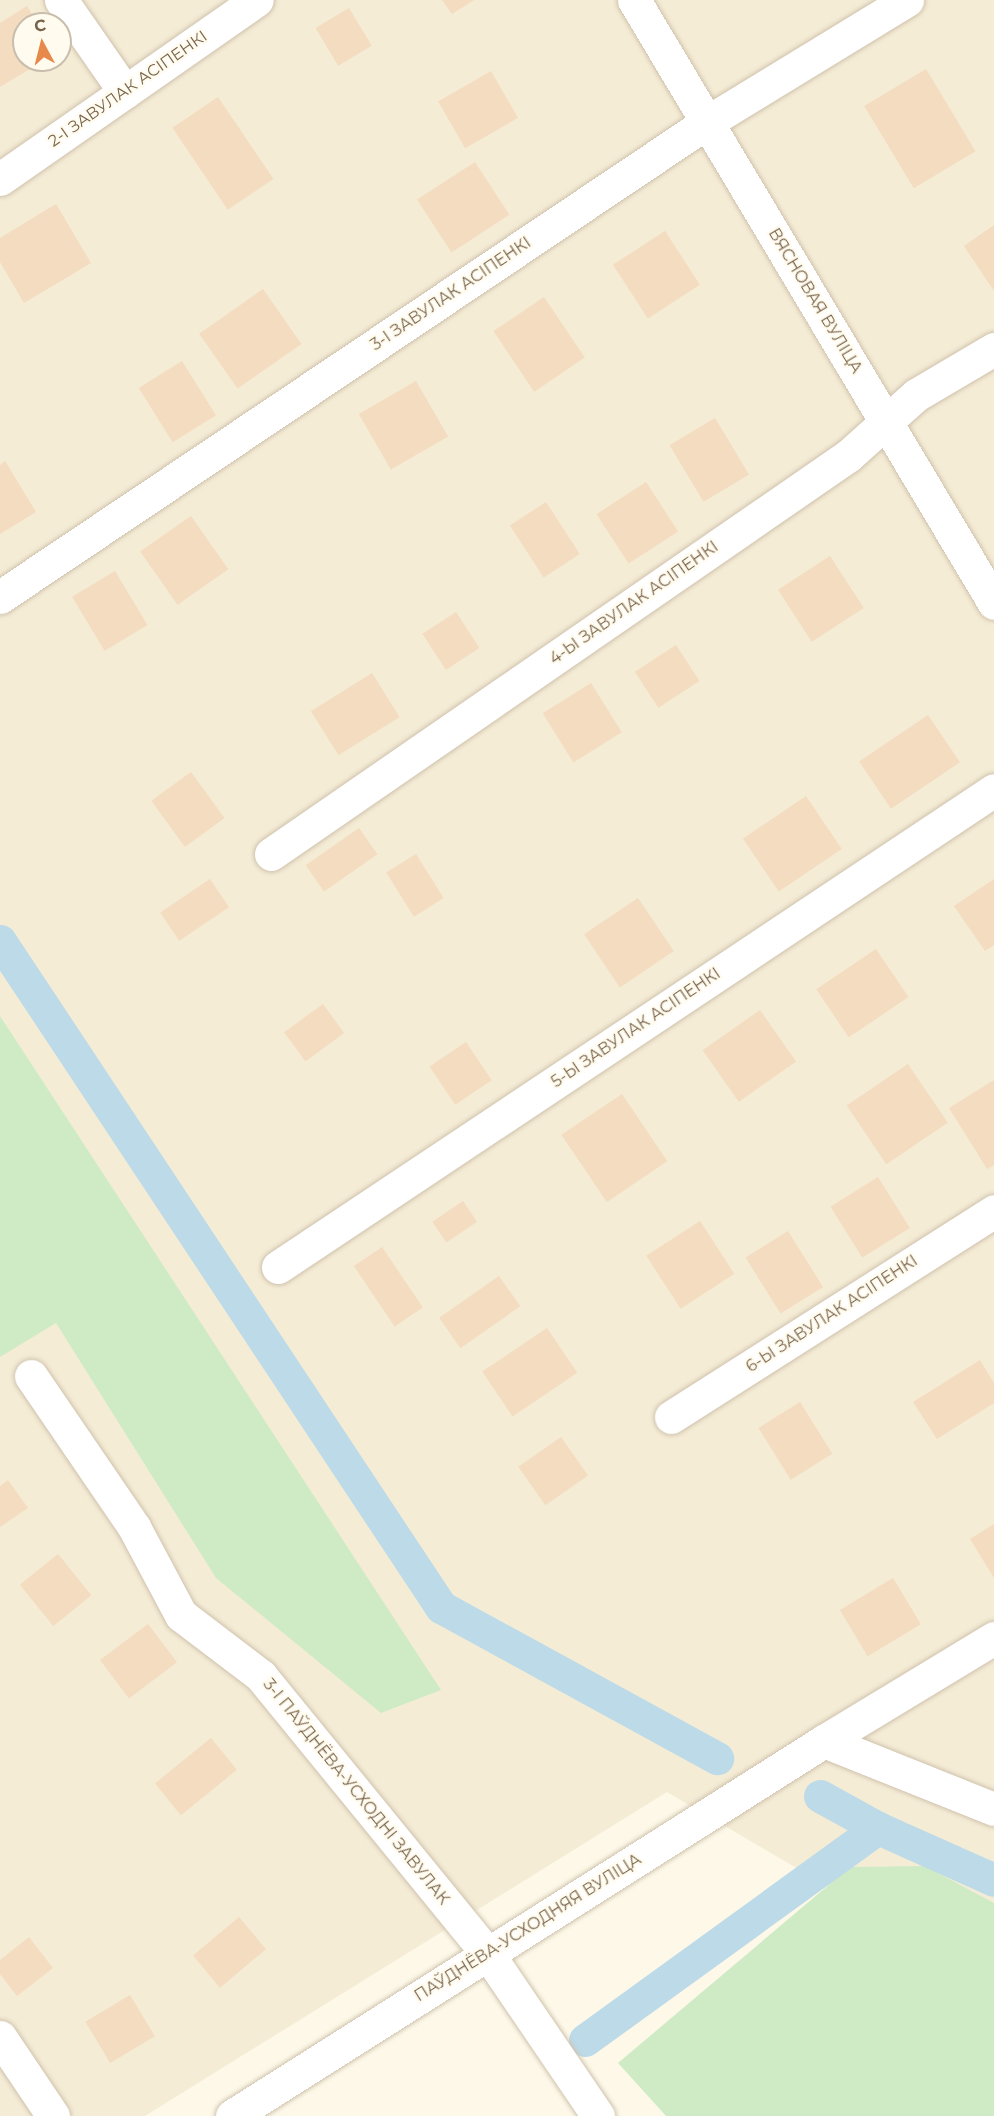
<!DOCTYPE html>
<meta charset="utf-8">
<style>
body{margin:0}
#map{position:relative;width:994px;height:2116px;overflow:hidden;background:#fdf8e8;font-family:Montserrat,sans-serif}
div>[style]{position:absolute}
.residential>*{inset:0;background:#f5ecd6}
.green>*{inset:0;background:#cfebc6}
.canal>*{height:33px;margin:-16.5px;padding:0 16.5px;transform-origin:16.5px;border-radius:16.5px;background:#bcdae7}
.building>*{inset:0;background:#f3dcbf;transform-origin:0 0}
.roads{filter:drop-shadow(0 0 2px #cfc2ad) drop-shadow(0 0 2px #cfc2ad)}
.minor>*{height:33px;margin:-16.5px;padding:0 16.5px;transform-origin:16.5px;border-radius:16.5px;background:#fff}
span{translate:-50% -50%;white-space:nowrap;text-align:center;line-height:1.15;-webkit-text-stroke:4.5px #fffbef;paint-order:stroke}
.street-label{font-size:16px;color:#78634b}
.north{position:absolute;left:12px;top:12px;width:60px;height:60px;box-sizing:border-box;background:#fffbef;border:2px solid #c9bead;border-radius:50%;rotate:353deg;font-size:16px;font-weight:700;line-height:24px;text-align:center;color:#78634b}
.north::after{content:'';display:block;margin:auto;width:21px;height:27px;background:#e8894c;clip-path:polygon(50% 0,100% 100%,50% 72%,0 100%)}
</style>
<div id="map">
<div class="residential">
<i style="clip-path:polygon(evenodd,0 0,994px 0,994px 1984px,667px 1792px,145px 2116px,0 2116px,0 0,24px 24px,60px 24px,60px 60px,24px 60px,24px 24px)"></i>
</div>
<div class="green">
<i style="clip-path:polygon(0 1016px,441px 1690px,381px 1713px,216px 1578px,56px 1323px,0 1357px)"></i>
<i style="clip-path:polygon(925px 1866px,994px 1903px,994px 2116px,666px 2116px,618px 2063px,850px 1867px)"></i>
</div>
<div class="canal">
<i style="left:0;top:941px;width:799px;rotate:56.49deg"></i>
<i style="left:441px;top:1607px;width:315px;rotate:28.7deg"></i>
<i style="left:820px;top:1796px;width:66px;rotate:28.9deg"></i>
<i style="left:585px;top:2040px;width:362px;rotate:-35.9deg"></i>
<i style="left:878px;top:1828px;width:127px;rotate:24.1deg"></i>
</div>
<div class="building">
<i style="clip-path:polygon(442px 0,474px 0,452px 14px)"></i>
<i style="clip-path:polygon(27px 6px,38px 24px,24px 24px,24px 60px,45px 60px,0 87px,0 23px)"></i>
<i style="left:349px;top:8px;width:44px;height:39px;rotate:59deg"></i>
<i style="left:926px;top:69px;width:96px;height:72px;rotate:59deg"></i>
<i style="left:491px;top:71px;width:54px;height:61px;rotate:60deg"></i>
<i style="left:218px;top:97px;width:99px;height:55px;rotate:56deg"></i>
<i style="left:475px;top:162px;width:63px;height:69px;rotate:57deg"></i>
<i style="clip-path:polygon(56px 204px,91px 263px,24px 303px,0 262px,0 238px)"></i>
<i style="clip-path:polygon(994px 225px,994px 291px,964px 246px)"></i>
<i style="left:665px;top:231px;width:64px;height:62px;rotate:57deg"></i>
<i style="left:263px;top:289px;width:67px;height:78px;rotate:55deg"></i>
<i style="left:544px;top:297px;width:73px;height:61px;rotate:56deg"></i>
<i style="left:182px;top:361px;width:64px;height:51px;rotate:58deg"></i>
<i style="left:416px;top:381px;width:64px;height:66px;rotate:60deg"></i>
<i style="left:715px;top:418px;width:66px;height:53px;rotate:59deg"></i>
<i style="clip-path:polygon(5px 461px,36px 512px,0 534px,0 465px)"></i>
<i style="left:646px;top:482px;width:59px;height:59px;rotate:57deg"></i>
<i style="left:546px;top:502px;width:62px;height:43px;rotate:57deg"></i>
<i style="left:191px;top:516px;width:65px;height:62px;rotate:55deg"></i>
<i style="left:830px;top:556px;width:62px;height:62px;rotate:57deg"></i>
<i style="left:115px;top:571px;width:63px;height:50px;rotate:59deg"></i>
<i style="left:456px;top:612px;width:43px;height:40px;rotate:57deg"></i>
<i style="left:676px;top:645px;width:43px;height:49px;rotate:57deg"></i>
<i style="left:372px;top:673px;width:52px;height:72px;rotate:58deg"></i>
<i style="left:591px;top:683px;width:58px;height:57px;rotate:58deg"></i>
<i style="left:928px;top:715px;width:57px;height:83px;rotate:56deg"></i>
<i style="left:191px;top:772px;width:57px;height:49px;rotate:54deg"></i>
<i style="left:806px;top:796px;width:64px;height:76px;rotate:56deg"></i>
<i style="left:359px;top:828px;width:32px;height:65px;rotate:55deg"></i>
<i style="left:416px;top:854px;width:52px;height:35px;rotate:58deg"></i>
<i style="left:210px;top:879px;width:34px;height:60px;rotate:56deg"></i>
<i style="clip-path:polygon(994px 879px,994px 945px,985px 951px,954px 906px)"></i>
<i style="left:638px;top:898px;width:64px;height:65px;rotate:56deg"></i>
<i style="left:876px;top:949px;width:58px;height:72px;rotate:56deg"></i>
<i style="left:323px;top:1004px;width:36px;height:48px;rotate:54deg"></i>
<i style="left:760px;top:1010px;width:63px;height:70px;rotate:55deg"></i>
<i style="left:466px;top:1042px;width:46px;height:44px;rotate:56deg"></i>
<i style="left:908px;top:1064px;width:71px;height:74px;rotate:56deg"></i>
<i style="clip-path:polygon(994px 1080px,994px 1165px,987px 1169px,949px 1108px)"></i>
<i style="left:622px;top:1094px;width:81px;height:73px;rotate:56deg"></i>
<i style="left:878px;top:1177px;width:60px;height:56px;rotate:58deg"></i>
<i style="left:463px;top:1201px;width:25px;height:37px;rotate:56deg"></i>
<i style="left:700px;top:1221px;width:63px;height:64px;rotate:57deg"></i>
<i style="left:788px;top:1231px;width:66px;height:50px;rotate:58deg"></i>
<i style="left:382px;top:1247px;width:73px;height:34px;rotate:56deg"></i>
<i style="left:499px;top:1276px;width:37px;height:73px;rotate:55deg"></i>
<i style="left:547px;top:1328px;width:54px;height:78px;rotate:56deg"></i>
<i style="clip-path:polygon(980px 1360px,994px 1383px,994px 1403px,937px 1439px,913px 1402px)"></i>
<i style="left:800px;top:1402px;width:61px;height:49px;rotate:58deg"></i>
<i style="left:561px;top:1437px;width:47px;height:52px;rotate:55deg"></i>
<i style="clip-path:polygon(8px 1480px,28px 1508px,0 1527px,0 1486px)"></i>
<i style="clip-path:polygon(994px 1524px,994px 1578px,970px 1539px)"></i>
<i style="left:58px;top:1554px;width:53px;height:49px;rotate:51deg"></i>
<i style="left:893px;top:1578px;width:54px;height:62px;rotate:59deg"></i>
<i style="left:148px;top:1624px;width:48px;height:60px;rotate:53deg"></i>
<i style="left:211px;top:1738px;width:41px;height:72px;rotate:51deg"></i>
<i style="left:239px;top:1917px;width:42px;height:60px;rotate:50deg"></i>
<i style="clip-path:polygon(29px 1937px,53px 1968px,17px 1996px,0 1974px,0 1960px)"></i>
<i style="left:130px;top:1995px;width:48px;height:52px;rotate:59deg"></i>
</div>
<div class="roads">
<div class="minor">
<i style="left:61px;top:0;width:112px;rotate:55.2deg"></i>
<i style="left:634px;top:0;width:702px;rotate:59.16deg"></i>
<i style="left:0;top:179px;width:313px;rotate:-34.9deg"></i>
<i style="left:0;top:597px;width:854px;rotate:-33.88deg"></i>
<i style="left:709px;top:121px;width:232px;rotate:-31.4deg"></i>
<i style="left:271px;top:854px;width:701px;rotate:-34.6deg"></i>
<i style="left:848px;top:456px;width:91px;rotate:-41.9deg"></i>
<i style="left:916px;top:395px;width:91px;rotate:-30.5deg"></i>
<i style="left:278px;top:1267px;width:860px;rotate:-33.67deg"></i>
<i style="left:31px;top:1376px;width:183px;rotate:55.7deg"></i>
<i style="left:134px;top:1527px;width:100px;rotate:61.9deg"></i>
<i style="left:181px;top:1615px;width:101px;rotate:37.3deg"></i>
<i style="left:261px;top:1676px;width:359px;rotate:50.8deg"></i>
<i style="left:488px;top:1954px;width:196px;rotate:55.8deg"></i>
<i style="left:671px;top:1417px;width:383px;rotate:-32.5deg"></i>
<i style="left:824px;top:1741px;width:183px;rotate:21.8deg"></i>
<i style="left:0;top:2037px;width:95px;rotate:56.1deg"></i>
<i style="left:232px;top:2116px;width:701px;rotate:-32.35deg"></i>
<i style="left:824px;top:1741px;width:199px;rotate:-31.2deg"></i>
</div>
</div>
<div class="street-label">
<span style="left:128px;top:89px;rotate:-35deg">2-І ЗАВУЛАК АСІПЕНКІ</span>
<span style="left:451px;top:294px;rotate:-34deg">3-І ЗАВУЛАК АСІПЕНКІ</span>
<span style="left:815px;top:301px;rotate:59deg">ВЯСНОВАЯ ВУЛІЦА</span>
<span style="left:634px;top:603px;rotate:-35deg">4-Ы ЗАВУЛАК АСІПЕНКІ</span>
<span style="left:636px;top:1028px;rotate:-34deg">5-Ы ЗАВУЛАК АСІПЕНКІ</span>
<span style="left:832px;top:1314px;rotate:-33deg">6-Ы ЗАВУЛАК АСІПЕНКІ</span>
<span style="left:356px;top:1792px;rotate:51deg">3-І ПАЎДНЁВА-УСХОДНІ ЗАВУЛАК</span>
<span style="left:528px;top:1928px;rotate:-32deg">ПАЎДНЁВА-УСХОДНЯЯ ВУЛІЦА</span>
</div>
<div class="north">С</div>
</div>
